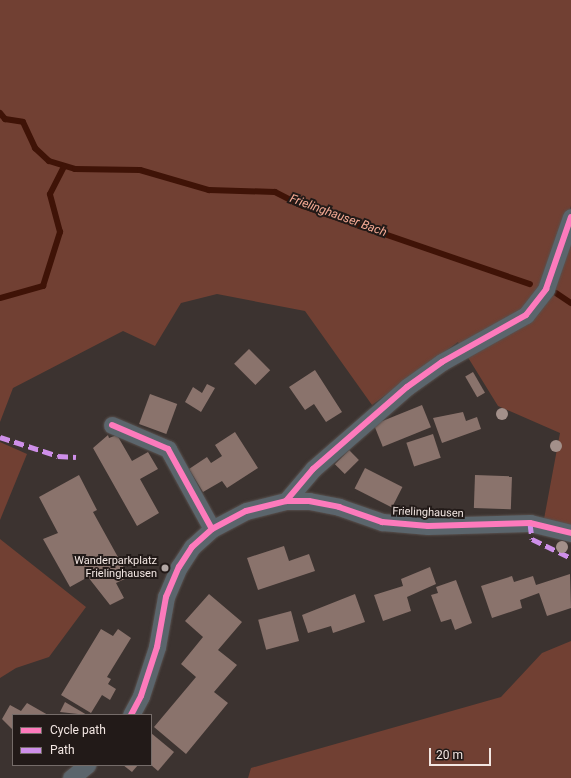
<!DOCTYPE html>
<style>
body{margin:0}
#map{position:relative;width:571px;height:778px;overflow:hidden;background:#3c3330;font-family:Roboto,sans-serif}
div>[style]{position:absolute}
.green>*{inset:0;background:#714033}
.stream>*{height:6px;margin:-3px;padding:0 3px;transform-origin:3px;border-radius:3px;background:#3f1307}
.building>*{inset:0;background:#8a736c;transform-origin:0 0}
.roads{filter:drop-shadow(0 0 1px #58504d) drop-shadow(0 0 1px #58504d)}
.minor>*{height:17px;margin:-8.5px;padding:0 8.5px;transform-origin:8.5px;border-radius:8.5px;background:#5b656c}
.quiet>*{height:5px;margin-top:-2.5px;transform-origin:0;background:repeating-linear-gradient(90deg,#ce8fe9 0 10px,transparent 0 15px)}
.cycleway>*{height:6px;margin:-3px;padding:0 3px;transform-origin:3px;border-radius:3px;background:#fd7abc}
.trees>*{width:12px;height:12px;margin:-6px;border-radius:50%;background:#a3908a}
.dots>*{width:11px;height:11px;translate:-50% -50%;box-sizing:border-box;border:2px solid #221a18;border-radius:50%}
span{translate:-50% -50%;white-space:nowrap;text-align:center;line-height:1.15;-webkit-text-stroke:4px #221a18;paint-order:stroke}
.street-label{font-size:11px;color:#f2e6e2}
.poi-label{font-size:11px;color:#f2e6e2}
.right{translate:-100% -50%;text-align:right}
.water-label{font-size:12px;color:#f6ab95;font-style:italic}
.legend{position:absolute;left:12px;top:714px;width:140px;height:52px;box-sizing:border-box;background:#221a18;border:1px solid #756c69;margin:0;padding:5px 7px;list-style:none;font-size:12px;color:#f2e6e2}
.legend li{display:flex;align-items:center;gap:8px;height:20px}
.legend b{width:20px;border:1px solid #756c69}
.scale{position:absolute;left:429px;top:748px;width:62px;height:18px;box-sizing:border-box;border:2px solid #f2e6e2;border-top:0;padding-left:5px;font-size:12px;line-height:14px;white-space:nowrap;color:#f2e6e2;-webkit-text-stroke:3px #221a18;paint-order:stroke}
</style>
<div id="map">
<div class="green">
<i style="clip-path:polygon(0 0,571px 0,571px 206px,551px 269px,533px 303px,461px 347px,458px 342px,372px 405px,305px 311px,217px 294px,181px 303px,155px 346px,123px 331px,13px 388px,0 422px)"></i>
<i style="clip-path:polygon(571px 226px,571px 525px,544px 519px,560px 433px,498px 406px,464px 351px,517px 323px)"></i>
<i style="clip-path:polygon(0 442px,27px 454px,0 520px)"></i>
<i style="clip-path:polygon(0 539px,86px 607px,49px 657px,16px 668px,0 678px)"></i>
<i style="clip-path:polygon(571px 641px,571px 778px,248px 778px,251px 768px,501px 697px,542px 653px)"></i>
</div>
<div class="stream">
<i style="left:0;top:113px;width:8px;rotate:50deg"></i>
<i style="left:5px;top:119px;width:18px;rotate:9deg"></i>
<i style="left:23px;top:122px;width:29px;rotate:65deg"></i>
<i style="left:35px;top:148px;width:19px;rotate:43deg"></i>
<i style="left:49px;top:161px;width:27px;rotate:17deg"></i>
<i style="left:75px;top:169px;width:65px;rotate:0.9deg"></i>
<i style="left:140px;top:170px;width:72px;rotate:16.2deg"></i>
<i style="left:209px;top:190px;width:66px;rotate:1.7deg"></i>
<i style="left:275px;top:192px;width:31px;rotate:27deg"></i>
<i style="left:303px;top:206px;width:240px;rotate:19deg"></i>
<i style="left:556px;top:293px;width:18px;rotate:34deg"></i>
<i style="left:0;top:298px;width:45px;rotate:-15.6deg"></i>
<i style="left:43px;top:286px;width:57px;rotate:-72.5deg"></i>
<i style="left:60px;top:232px;width:39px;rotate:-105deg"></i>
<i style="left:50px;top:194px;width:31px;rotate:-63deg"></i>
</div>
<div class="building">
<i style="left:249px;top:349px;width:30px;height:21px;rotate:45deg"></i>
<i style="clip-path:polygon(315px 370px,342px 412px,326px 422px,314px 404px,305px 410px,289px 387px)"></i>
<i style="left:473px;top:372px;width:24px;height:9px;rotate:60deg"></i>
<i style="clip-path:polygon(207px 384px,215px 388px,201px 412px,185px 402px,193px 387px,202px 393px)"></i>
<i style="left:150px;top:394px;width:29px;height:32px;rotate:20deg"></i>
<i style="left:422px;top:405px;width:24px;height:52px;rotate:68deg"></i>
<i style="clip-path:polygon(463px 412px,466px 421px,477px 417px,481px 429px,442px 443px,433px 418px)"></i>
<i style="clip-path:polygon(235px 432px,258px 468px,227px 488px,222px 481px,203px 492px,189px 469px,207px 457px,211px 463px,222px 456px,215px 445px)"></i>
<i style="left:433px;top:434px;width:25px;height:28px;rotate:72deg"></i>
<i style="clip-path:polygon(108px 435px,109px 438px,117px 435px,132px 461px,148px 452px,158px 469px,140px 479px,159px 513px,137px 526px,93px 448px)"></i>
<i style="left:349px;top:450px;width:14px;height:20px;rotate:45deg"></i>
<i style="left:365px;top:468px;width:42px;height:23px;rotate:27deg"></i>
<i style="clip-path:polygon(79px 475px,97px 510px,93px 512px,129px 577px,116px 583px,124px 598px,110px 605px,88px 577px,70px 587px,43px 539px,58px 533px,39px 497px)"></i>
<i style="left:475px;top:475px;width:37px;height:33px;rotate:2deg"></i>
<i style="clip-path:polygon(284px 546px,289px 561px,309px 554px,315px 571px,258px 590px,247px 558px)"></i>
<i style="clip-path:polygon(430px 567px,436px 584px,407px 597px,411px 611px,383px 621px,374px 595px,403px 586px,401px 579px)"></i>
<i style="clip-path:polygon(570px 574px,571px 608px,547px 616px,539px 593px,520px 600px,522px 608px,492px 618px,481px 586px,512px 576px,514px 582px,533px 576px,536px 585px)"></i>
<i style="clip-path:polygon(456px 580px,472px 623px,455px 630px,451px 619px,441px 622px,431px 595px,438px 593px,436px 587px)"></i>
<i style="clip-path:polygon(209px 594px,242px 622px,218px 650px,237px 665px,214px 692px,228px 703px,186px 754px,154px 727px,196px 677px,181px 664px,203px 637px,185px 621px)"></i>
<i style="clip-path:polygon(355px 594px,365px 622px,333px 633px,331px 626px,308px 633px,302px 615px)"></i>
<i style="left:291px;top:611px;width:31px;height:34px;rotate:75deg"></i>
<i style="clip-path:polygon(101px 629px,113px 636px,118px 629px,131px 638px,107px 677px,111px 679px,108px 684px,116px 689px,110px 700px,102px 695px,91px 713px,61px 695px)"></i>
<i style="clip-path:polygon(65px 702px,87px 715px,60px 712px)"></i>
<i style="clip-path:polygon(27px 703px,48px 715px,13px 715px,13px 730px,2px 719px,10px 705px,21px 711px)"></i>
<i style="clip-path:polygon(151px 733px,174px 752px,158px 771px,151px 765px)"></i>
<i style="clip-path:polygon(123px 765px,138px 765px,132px 772px)"></i>
</div>
<div class="roads">
<div class="minor">
<i style="left:112px;top:425px;width:61px;rotate:23.2deg"></i>
<i style="left:168px;top:449px;width:91px;rotate:61.2deg"></i>
<i style="left:286px;top:501px;width:42px;rotate:-49.8deg"></i>
<i style="left:313px;top:469px;width:125px;rotate:-41.1deg"></i>
<i style="left:407px;top:387px;width:43px;rotate:-35.5deg"></i>
<i style="left:442px;top:362px;width:96px;rotate:-29.2deg"></i>
<i style="left:526px;top:315px;width:33px;rotate:-52deg"></i>
<i style="left:546px;top:289px;width:76px;rotate:-70.9deg"></i>
<i style="left:131px;top:715px;width:21px;rotate:-62deg"></i>
<i style="left:141px;top:696px;width:52px;rotate:-71.9deg"></i>
<i style="left:157px;top:647px;width:51px;rotate:-79.8deg"></i>
<i style="left:166px;top:597px;width:33px;rotate:-67deg"></i>
<i style="left:179px;top:567px;width:24px;rotate:-57deg"></i>
<i style="left:192px;top:547px;width:27px;rotate:-42deg"></i>
<i style="left:212px;top:529px;width:38px;rotate:-28deg"></i>
<i style="left:246px;top:511px;width:41px;rotate:-14deg"></i>
<i style="left:286px;top:501px;width:23px"></i>
<i style="left:309px;top:501px;width:31px;rotate:11deg"></i>
<i style="left:339px;top:507px;width:46px;rotate:19.2deg"></i>
<i style="left:382px;top:522px;width:46px;rotate:5deg"></i>
<i style="left:428px;top:526px;width:102px;rotate:-1.7deg"></i>
<i style="left:530px;top:523px;width:42px;rotate:13.7deg"></i>
<i style="left:71px;top:778px;width:21px;rotate:-39deg"></i>
</div>
</div>
<div class="quiet">
<i style="left:0;top:437px;width:61px;rotate:18.1deg"></i>
<i style="left:58px;top:456px;width:18px;rotate:3deg"></i>
<i style="left:530px;top:523px;width:16px;rotate:83deg"></i>
<i style="left:532px;top:539px;width:43px;rotate:26deg"></i>
</div>
<div class="cycleway">
<i style="left:112px;top:425px;width:61px;rotate:23.2deg"></i>
<i style="left:168px;top:449px;width:91px;rotate:61.2deg"></i>
<i style="left:286px;top:501px;width:42px;rotate:-49.8deg"></i>
<i style="left:313px;top:469px;width:125px;rotate:-41.1deg"></i>
<i style="left:407px;top:387px;width:43px;rotate:-35.5deg"></i>
<i style="left:442px;top:362px;width:96px;rotate:-29.2deg"></i>
<i style="left:526px;top:315px;width:33px;rotate:-52deg"></i>
<i style="left:546px;top:289px;width:76px;rotate:-70.9deg"></i>
<i style="left:131px;top:715px;width:21px;rotate:-62deg"></i>
<i style="left:141px;top:696px;width:52px;rotate:-71.9deg"></i>
<i style="left:157px;top:647px;width:51px;rotate:-79.8deg"></i>
<i style="left:166px;top:597px;width:33px;rotate:-67deg"></i>
<i style="left:179px;top:567px;width:24px;rotate:-57deg"></i>
<i style="left:192px;top:547px;width:27px;rotate:-42deg"></i>
<i style="left:212px;top:529px;width:38px;rotate:-28deg"></i>
<i style="left:246px;top:511px;width:41px;rotate:-14deg"></i>
<i style="left:286px;top:501px;width:23px"></i>
<i style="left:309px;top:501px;width:31px;rotate:11deg"></i>
<i style="left:339px;top:507px;width:46px;rotate:19.2deg"></i>
<i style="left:382px;top:522px;width:46px;rotate:5deg"></i>
<i style="left:428px;top:526px;width:102px;rotate:-1.7deg"></i>
<i style="left:530px;top:523px;width:42px;rotate:13.7deg"></i>
</div>
<div class="trees">
<i style="left:502px;top:414px"></i>
<i style="left:556px;top:446px"></i>
<i style="left:562px;top:547px"></i>
</div>
<div class="dots">
<i style="left:165px;top:568px;background:#b2a7a4"></i>
</div>
<div class="street-label">
<span style="left:428px;top:513px;rotate:2deg">Frielinghausen</span>
</div>
<div class="poi-label">
<span class="right" style="left:157px;top:568px">Wanderparkplatz<br>Frielinghausen</span>
</div>
<div class="water-label">
<span style="left:338px;top:216px;rotate:20deg">Frielinghauser Bach</span>
</div>
<ul class="legend">
<li><b style="height:5px;background:#fd7abc"></b>Cycle path</li>
<li><b style="height:5px;background:#ce8fe9"></b>Path</li>
</ul>
<div class="scale">20 m</div>
</div>
